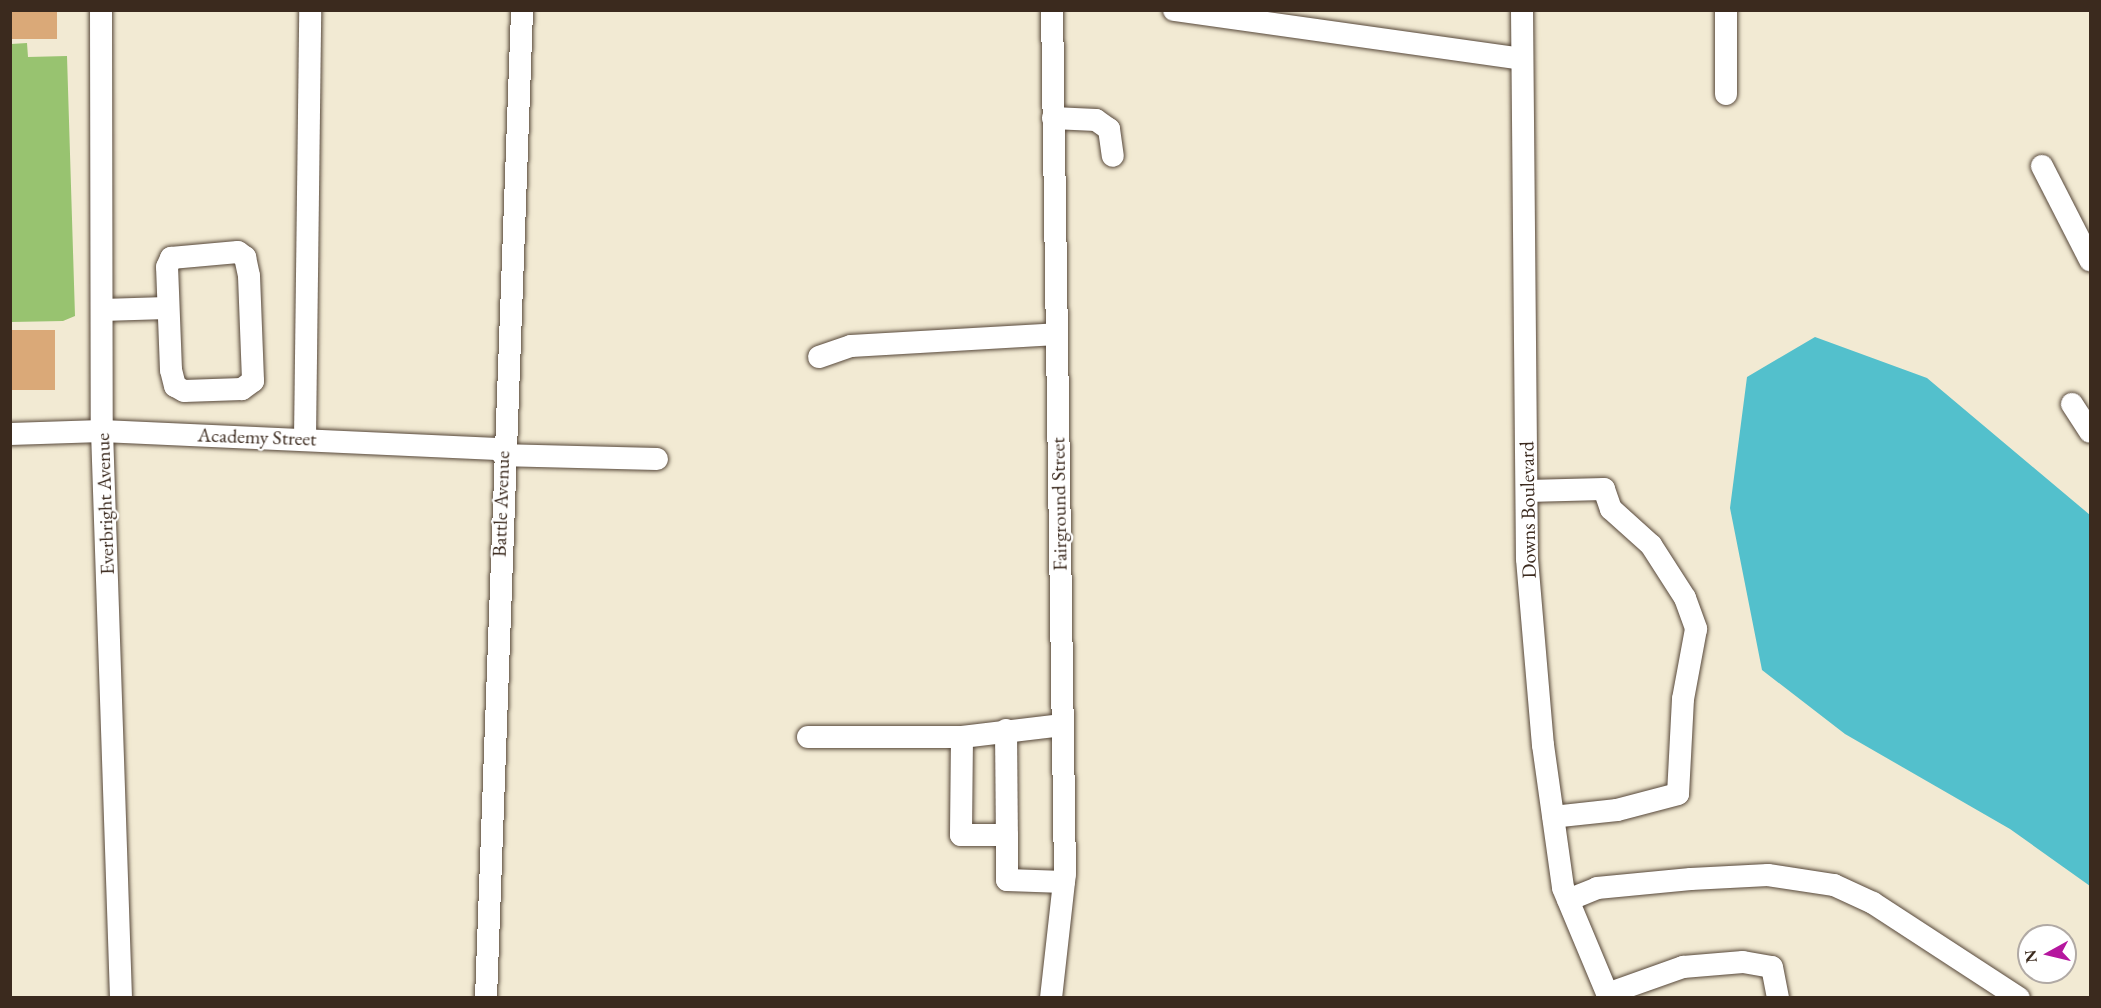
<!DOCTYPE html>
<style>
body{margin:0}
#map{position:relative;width:2101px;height:1008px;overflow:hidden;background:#f2ead3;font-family:"EB Garamond",serif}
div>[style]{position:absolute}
.green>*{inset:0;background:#98c370}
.water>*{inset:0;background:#53c0cc}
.building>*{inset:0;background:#daa978;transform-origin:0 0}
.roads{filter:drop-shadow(0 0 2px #564739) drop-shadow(0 0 2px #564739)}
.minor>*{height:22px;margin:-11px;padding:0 11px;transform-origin:11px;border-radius:11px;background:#fff}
span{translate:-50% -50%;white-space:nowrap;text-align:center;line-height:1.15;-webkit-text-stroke:4.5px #fff;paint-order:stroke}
.street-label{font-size:20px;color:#3b2a1e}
.frame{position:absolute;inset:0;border:12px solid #3b2a1e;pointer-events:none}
.north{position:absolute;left:2017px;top:924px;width:60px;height:60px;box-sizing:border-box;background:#fff;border:2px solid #b1aaa5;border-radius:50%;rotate:262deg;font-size:16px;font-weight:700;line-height:24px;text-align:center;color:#3b2a1e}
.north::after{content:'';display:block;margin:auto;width:21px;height:27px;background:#b5179e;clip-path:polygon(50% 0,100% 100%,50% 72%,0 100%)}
</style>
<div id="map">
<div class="green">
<i style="clip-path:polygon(27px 43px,28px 57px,67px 56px,75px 316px,63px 321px,11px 322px,11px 44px)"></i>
</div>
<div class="water">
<i style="clip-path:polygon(1815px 337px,1927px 378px,2090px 515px,2090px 886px,2010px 829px,1845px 734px,1762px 670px,1730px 508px,1747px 377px)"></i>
</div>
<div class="building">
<i style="left:10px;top:10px;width:47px;height:29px"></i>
<i style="left:10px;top:330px;width:45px;height:60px"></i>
</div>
<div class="roads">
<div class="minor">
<i style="left:101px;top:10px;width:421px;rotate:89.9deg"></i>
<i style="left:102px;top:431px;width:567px;rotate:88.08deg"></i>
<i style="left:1174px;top:10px;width:351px;rotate:8deg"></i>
<i style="left:1522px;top:10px;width:549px;rotate:89.48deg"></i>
<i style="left:1527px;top:559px;width:187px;rotate:85.1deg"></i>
<i style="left:1543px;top:745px;width:144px;rotate:82deg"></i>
<i style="left:1563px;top:888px;width:119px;rotate:67.3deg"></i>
<i style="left:1726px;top:10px;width:84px;rotate:90deg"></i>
<i style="left:1053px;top:118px;width:43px;rotate:2.7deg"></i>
<i style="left:1096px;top:120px;width:16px;rotate:35deg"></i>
<i style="left:1109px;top:129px;width:27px;rotate:82deg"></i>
<i style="left:2042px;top:166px;width:106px;rotate:62.9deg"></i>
<i style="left:238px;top:252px;width:9px;rotate:36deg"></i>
<i style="left:245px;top:257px;width:19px;rotate:78deg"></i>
<i style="left:249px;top:276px;width:105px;rotate:87.8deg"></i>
<i style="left:253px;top:381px;width:14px;rotate:144deg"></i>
<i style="left:242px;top:389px;width:58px;rotate:178deg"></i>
<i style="left:184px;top:391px;width:10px;rotate:-151deg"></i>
<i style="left:175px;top:386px;width:16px;rotate:-104deg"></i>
<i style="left:171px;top:370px;width:103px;rotate:-92.2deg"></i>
<i style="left:167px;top:267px;width:10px;rotate:-66deg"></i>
<i style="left:171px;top:258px;width:67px;rotate:-5.1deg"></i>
<i style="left:102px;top:310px;width:65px;rotate:-1.8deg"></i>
<i style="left:819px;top:357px;width:34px;rotate:-19deg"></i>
<i style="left:851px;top:346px;width:206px;rotate:-3.3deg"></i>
<i style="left:2072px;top:404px;width:33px;rotate:57deg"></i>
<i style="left:10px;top:434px;width:92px;rotate:-1.9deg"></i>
<i style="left:102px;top:431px;width:401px;rotate:2.6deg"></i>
<i style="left:305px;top:439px;width:429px;rotate:-89.3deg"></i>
<i style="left:503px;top:455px;width:154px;rotate:1.5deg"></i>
<i style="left:1527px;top:491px;width:77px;rotate:-1.5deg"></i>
<i style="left:1604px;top:489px;width:21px;rotate:71deg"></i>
<i style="left:1611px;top:509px;width:54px;rotate:42deg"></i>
<i style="left:1651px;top:545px;width:63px;rotate:57.3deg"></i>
<i style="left:1685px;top:598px;width:33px;rotate:70deg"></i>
<i style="left:1696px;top:629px;width:71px;rotate:100.5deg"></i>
<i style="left:1683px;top:699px;width:95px;rotate:93deg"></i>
<i style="left:1678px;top:794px;width:63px;rotate:165.3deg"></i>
<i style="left:1617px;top:810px;width:64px;rotate:173.8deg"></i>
<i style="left:1006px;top:730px;width:105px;rotate:89.5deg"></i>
<i style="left:808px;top:737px;width:154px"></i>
<i style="left:962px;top:737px;width:101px;rotate:-6.8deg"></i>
<i style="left:962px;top:737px;width:98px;rotate:90.6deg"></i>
<i style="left:961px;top:835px;width:46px"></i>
<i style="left:1007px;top:835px;width:45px;rotate:90deg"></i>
<i style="left:1007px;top:880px;width:57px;rotate:2deg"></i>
<i style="left:1568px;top:900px;width:31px;rotate:-22deg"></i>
<i style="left:1597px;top:888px;width:94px;rotate:-5.5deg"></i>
<i style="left:1691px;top:879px;width:77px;rotate:-3deg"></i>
<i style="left:1768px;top:875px;width:67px;rotate:8.6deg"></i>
<i style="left:1834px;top:885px;width:43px;rotate:24.8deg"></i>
<i style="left:1873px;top:903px;width:174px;rotate:33.1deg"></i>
<i style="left:1607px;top:994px;width:81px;rotate:-19.6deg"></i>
<i style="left:1683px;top:967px;width:60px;rotate:-4.8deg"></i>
<i style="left:1743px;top:962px;width:29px;rotate:10deg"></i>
<i style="left:1772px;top:967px;width:32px;rotate:79deg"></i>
<i style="left:486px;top:998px;width:989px;rotate:-87.91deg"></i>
<i style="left:1051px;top:998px;width:125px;rotate:-83.6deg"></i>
<i style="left:1065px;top:874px;width:864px;rotate:-90.86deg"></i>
</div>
</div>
<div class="street-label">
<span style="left:257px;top:437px;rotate:2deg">Academy Street</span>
<span style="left:105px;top:504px;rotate:-92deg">Everbright Avenue</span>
<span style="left:501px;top:504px;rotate:-88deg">Battle Avenue</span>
<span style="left:1059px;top:504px;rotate:-91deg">Fairground Street</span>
<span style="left:1528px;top:510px;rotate:-91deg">Downs Boulevard</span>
</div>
<div class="frame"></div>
<div class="north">N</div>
</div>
